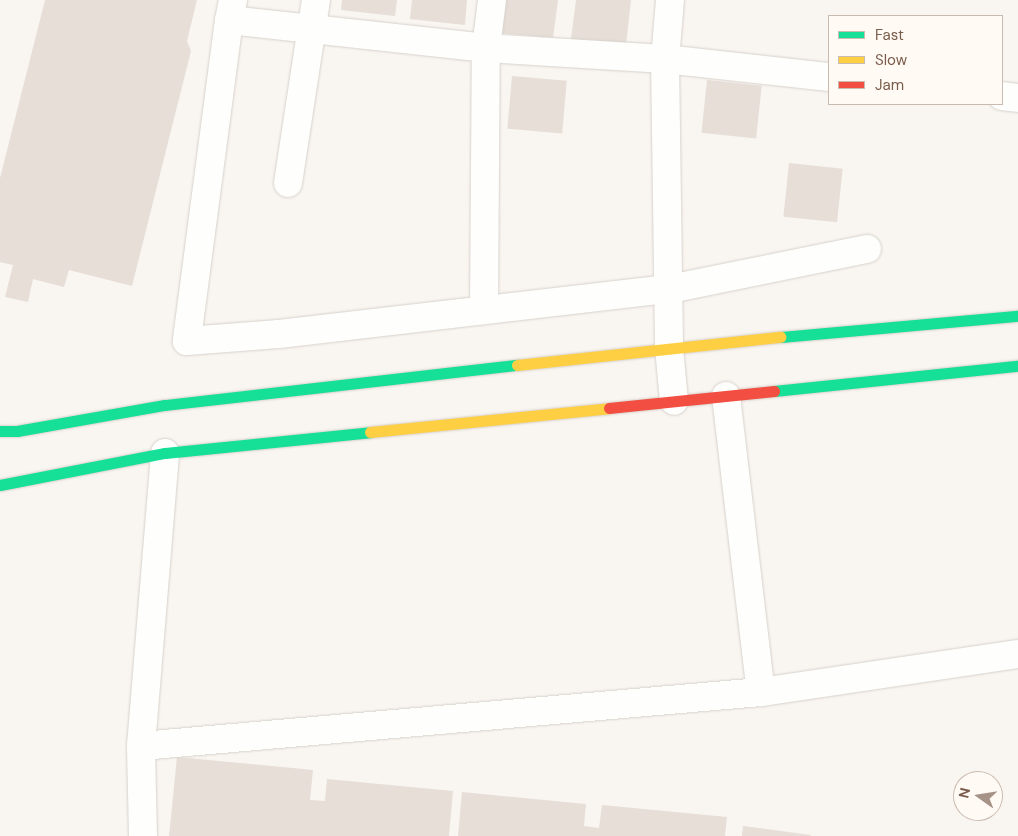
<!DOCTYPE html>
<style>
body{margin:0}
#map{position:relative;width:1018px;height:836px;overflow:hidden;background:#f9f5f0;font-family:"DM Sans",sans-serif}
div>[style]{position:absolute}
.building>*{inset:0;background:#e6ded7;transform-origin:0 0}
.roads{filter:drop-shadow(0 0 1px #d7d1cb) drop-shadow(0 0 1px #d7d1cb)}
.street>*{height:28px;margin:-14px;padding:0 14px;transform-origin:14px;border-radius:14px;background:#fefefd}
.fast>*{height:11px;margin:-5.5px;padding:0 5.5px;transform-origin:5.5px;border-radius:5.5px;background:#16e098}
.slow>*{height:11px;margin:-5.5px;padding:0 5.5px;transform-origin:5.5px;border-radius:5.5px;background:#ffcf43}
.jam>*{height:11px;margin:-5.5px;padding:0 5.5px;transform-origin:5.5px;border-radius:5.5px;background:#f24e42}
span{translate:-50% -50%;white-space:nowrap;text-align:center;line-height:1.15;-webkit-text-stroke:4px #fffaf3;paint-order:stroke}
.legend{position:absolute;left:828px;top:15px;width:175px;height:90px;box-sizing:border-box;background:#fffaf3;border:1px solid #cabbb1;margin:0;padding:6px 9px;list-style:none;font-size:15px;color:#7a5c4d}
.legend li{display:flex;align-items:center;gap:10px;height:25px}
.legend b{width:25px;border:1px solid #cabbb1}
.north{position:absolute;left:953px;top:771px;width:50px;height:50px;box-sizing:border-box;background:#fffaf3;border:1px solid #cabbb1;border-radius:50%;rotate:283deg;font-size:14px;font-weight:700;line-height:20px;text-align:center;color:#7a5c4d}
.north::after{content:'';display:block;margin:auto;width:18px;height:22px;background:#a69286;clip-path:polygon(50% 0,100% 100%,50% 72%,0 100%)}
</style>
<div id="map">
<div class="building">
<i style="clip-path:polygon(45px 0,197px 0,187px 41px,191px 51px,132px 286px,69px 270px,64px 287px,33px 279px,28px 302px,5px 297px,13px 265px,0 262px,0 178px)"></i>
<i style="clip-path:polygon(342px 0,397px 0,395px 16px,341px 10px)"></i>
<i style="clip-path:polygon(412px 0,467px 0,465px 25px,410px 19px)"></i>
<i style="clip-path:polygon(503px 0,558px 0,553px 38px,499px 33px)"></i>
<i style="clip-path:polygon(576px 0,631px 0,626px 45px,571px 39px)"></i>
<i style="left:512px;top:76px;width:55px;height:53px;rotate:5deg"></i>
<i style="left:707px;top:80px;width:55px;height:53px;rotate:6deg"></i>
<i style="left:789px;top:163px;width:54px;height:54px;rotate:6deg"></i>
<i style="clip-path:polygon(177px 757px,313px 770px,310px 800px,325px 801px,327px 779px,453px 791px,449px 836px,169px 836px)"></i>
<i style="clip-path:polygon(462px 792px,586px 804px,584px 826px,599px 828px,602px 805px,727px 817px,725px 836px,458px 836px)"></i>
<i style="clip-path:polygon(743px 826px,811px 835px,810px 836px,742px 836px)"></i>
</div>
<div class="roads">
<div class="street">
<i style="left:233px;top:0;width:20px;rotate:101deg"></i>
<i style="left:229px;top:20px;width:324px;rotate:97.5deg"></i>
<i style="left:187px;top:341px;width:92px;rotate:-4.4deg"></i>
<i style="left:279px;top:334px;width:394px;rotate:-6.6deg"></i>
<i style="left:670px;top:289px;width:201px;rotate:-11.5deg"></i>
<i style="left:670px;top:0;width:59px;rotate:94.8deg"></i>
<i style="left:665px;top:59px;width:289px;rotate:89.2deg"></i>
<i style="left:669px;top:348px;width:53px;rotate:84.6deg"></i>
<i style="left:229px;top:20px;width:259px;rotate:6.2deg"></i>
<i style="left:486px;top:48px;width:179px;rotate:3.5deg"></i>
<i style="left:665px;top:59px;width:165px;rotate:6.3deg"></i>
<i style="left:1002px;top:96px;width:16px;rotate:7deg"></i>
<i style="left:288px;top:183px;width:185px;rotate:-81.3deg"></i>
<i style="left:484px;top:310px;width:262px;rotate:-89.6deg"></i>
<i style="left:486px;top:48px;width:48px;rotate:-82.9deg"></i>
<i style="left:726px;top:396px;width:298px;rotate:83.3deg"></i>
<i style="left:141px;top:746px;width:622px;rotate:-4.98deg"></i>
<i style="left:761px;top:692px;width:260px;rotate:-8.4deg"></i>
<i style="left:143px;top:836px;width:90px;rotate:-91.3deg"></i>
<i style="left:141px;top:746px;width:294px;rotate:-85.3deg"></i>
</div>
<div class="fast">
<i style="left:781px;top:337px;width:238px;rotate:-5.1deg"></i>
<i style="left:774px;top:391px;width:245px;rotate:-5.9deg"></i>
<i style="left:0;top:431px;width:17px"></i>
<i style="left:17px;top:431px;width:150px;rotate:-10deg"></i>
<i style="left:165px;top:405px;width:354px;rotate:-6.5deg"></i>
<i style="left:0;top:485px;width:168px;rotate:-11deg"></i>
<i style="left:165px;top:453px;width:206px;rotate:-5.8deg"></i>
</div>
<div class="slow">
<i style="left:517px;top:365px;width:265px;rotate:-6.1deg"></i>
<i style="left:370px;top:432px;width:240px;rotate:-5.7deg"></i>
</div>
<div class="jam">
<i style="left:609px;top:408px;width:166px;rotate:-5.9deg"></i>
</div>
</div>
<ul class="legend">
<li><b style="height:6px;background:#16e098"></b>Fast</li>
<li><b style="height:6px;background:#ffcf43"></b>Slow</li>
<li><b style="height:6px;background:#f24e42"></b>Jam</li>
</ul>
<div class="north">N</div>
</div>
